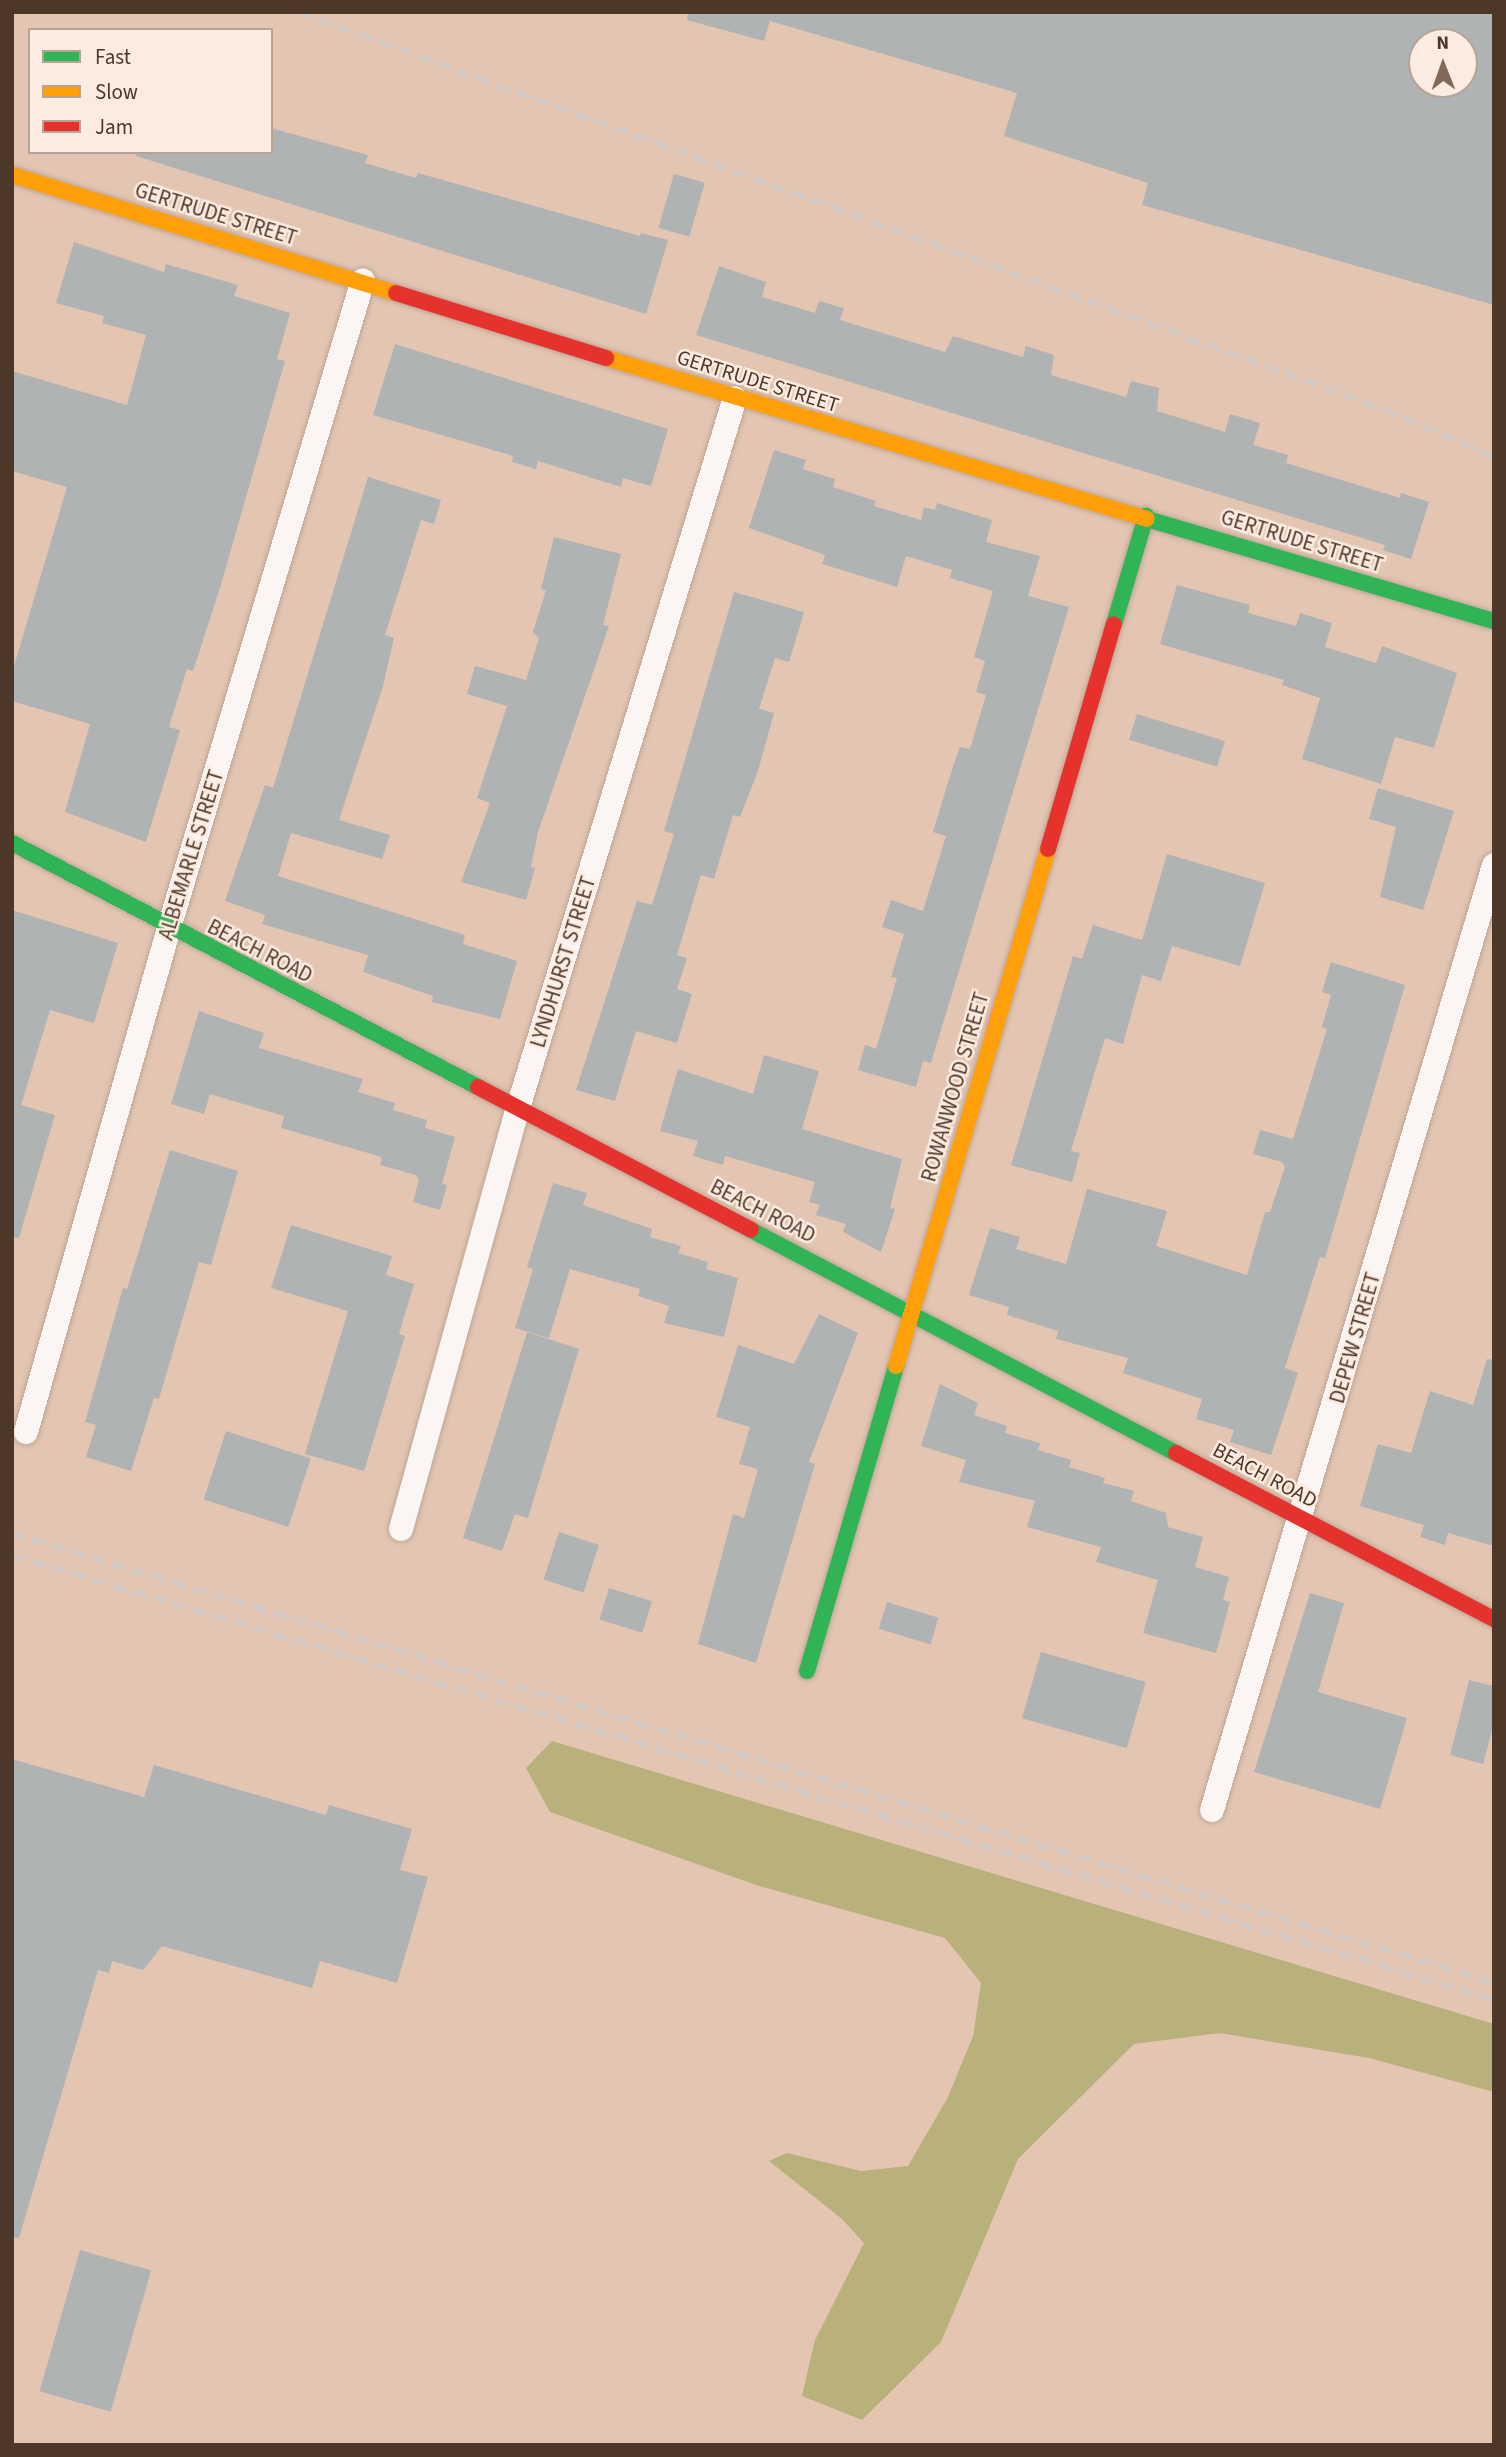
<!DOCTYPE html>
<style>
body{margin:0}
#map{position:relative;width:1506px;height:2457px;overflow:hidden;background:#e3c5b1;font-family:"Source Sans 3",sans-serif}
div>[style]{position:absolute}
.forest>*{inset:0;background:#b9b17c}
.building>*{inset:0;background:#b0b3b3;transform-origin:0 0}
.roads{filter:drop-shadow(0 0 2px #bda596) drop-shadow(0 0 2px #bda596)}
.street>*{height:24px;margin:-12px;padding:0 12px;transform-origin:12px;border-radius:12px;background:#fbf6f3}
.fast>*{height:16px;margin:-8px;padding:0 8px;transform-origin:8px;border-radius:8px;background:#30b455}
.slow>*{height:16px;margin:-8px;padding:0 8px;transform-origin:8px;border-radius:8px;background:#ff9f0a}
.jam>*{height:16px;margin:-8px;padding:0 8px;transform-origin:8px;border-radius:8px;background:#e5322d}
.rail>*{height:5px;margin-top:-2.5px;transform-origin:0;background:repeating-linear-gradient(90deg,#d2c9c4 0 14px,transparent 0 21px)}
span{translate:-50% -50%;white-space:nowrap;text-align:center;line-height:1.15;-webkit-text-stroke:5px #fcebe0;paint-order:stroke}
.street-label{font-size:21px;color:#4d3728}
.frame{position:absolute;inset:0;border:14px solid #4d3728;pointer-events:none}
.legend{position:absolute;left:28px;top:28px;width:245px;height:126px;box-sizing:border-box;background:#fcebe0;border:2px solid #b6a396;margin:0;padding:9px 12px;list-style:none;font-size:21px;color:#4d3728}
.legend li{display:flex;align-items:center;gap:14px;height:35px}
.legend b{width:35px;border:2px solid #b6a396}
.north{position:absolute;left:1408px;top:28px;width:70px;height:70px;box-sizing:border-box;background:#fcebe0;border:2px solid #b6a396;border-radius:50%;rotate:359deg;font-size:19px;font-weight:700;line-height:28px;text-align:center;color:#4d3728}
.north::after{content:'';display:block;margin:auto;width:24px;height:32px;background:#826958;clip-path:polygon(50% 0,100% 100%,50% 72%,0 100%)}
</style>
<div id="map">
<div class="forest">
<i style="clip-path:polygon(552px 1741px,1494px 2024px,1494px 2092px,1369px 2058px,1220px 2033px,1134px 2044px,1018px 2159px,941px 2342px,862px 2420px,802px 2396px,815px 2340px,864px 2243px,842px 2219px,769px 2161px,787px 2153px,861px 2171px,908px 2166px,948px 2097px,973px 2036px,981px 1983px,945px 1938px,759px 1886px,550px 1812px,526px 1768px)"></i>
</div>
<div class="building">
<i style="clip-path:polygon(evenodd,688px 12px,1494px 12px,1494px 305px,1142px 205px,1148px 183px,1004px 136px,1017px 93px,770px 21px,764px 41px,687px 20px,688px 12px,1422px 42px,1464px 42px,1464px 84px,1422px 84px,1422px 42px)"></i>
<i style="clip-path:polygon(271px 128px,368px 155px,365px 163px,416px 178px,418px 173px,640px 236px,641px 233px,668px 240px,646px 314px,136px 156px,136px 152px,271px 152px)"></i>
<i style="left:674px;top:174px;width:32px;height:56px;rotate:16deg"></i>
<i style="clip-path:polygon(74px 242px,164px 272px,166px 264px,238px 285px,234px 296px,290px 313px,277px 359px,285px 361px,220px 588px,193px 671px,187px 669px,169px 727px,180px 730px,146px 842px,65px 812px,90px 724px,12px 701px,12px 673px,67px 487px,12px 471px,12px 371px,127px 405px,146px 335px,102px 323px,104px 316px,56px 303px)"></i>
<i style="clip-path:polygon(719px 266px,766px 282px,762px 297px,815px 313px,819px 301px,844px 308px,840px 320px,945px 352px,953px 336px,1023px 357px,1026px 346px,1054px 355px,1051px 375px,1095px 388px,1126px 397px,1131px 381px,1159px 388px,1157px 411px,1225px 432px,1230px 414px,1260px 423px,1253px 445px,1288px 455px,1286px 463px,1400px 498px,1401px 493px,1429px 502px,1411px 559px,1383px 550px,1385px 545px,696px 335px)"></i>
<i style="clip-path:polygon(395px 344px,668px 429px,651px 486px,623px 478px,621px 487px,538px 461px,536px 469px,512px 462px,513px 456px,373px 415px)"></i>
<i style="clip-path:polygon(774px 450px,806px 460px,803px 469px,835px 479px,833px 487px,876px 501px,874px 506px,921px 520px,924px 507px,935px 510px,937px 503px,992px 520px,986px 542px,1040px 556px,1028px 596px,1069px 607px,931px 1063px,923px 1061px,916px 1087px,858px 1070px,865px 1045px,876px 1049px,897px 978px,891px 977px,904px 934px,882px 927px,891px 900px,923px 911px,946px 836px,933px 832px,953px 766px,960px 747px,970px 749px,986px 695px,976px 692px,985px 661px,974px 657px,993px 591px,950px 578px,952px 570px,906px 556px,897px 587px,822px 564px,825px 555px,749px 528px)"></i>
<i style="clip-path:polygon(368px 477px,441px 500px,434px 524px,421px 520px,385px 635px,394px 638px,383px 686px,339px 820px,390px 835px,382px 859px,291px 833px,278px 876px,465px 935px,463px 944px,517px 961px,500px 1019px,432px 1002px,433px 996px,363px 972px,368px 955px,262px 924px,265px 915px,225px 901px,265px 785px,273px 788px)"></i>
<i style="clip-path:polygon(554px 537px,621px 554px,603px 625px,609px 626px,538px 832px,531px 867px,535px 868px,526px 900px,461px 882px,490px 803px,477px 798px,507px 706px,467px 694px,475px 666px,526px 680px,539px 638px,533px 632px,546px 590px,541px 589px)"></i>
<i style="clip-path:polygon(1177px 585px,1250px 605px,1248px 613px,1296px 626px,1300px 613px,1332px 623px,1325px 647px,1376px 663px,1382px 646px,1457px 673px,1434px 748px,1395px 737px,1381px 784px,1302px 759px,1320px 698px,1282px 685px,1284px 680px,1160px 644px)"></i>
<i style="clip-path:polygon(734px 592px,804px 612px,789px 662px,775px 658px,759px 709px,774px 713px,758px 771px,740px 817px,733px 815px,714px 879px,701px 875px,677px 955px,687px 958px,677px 989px,692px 994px,677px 1043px,636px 1031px,615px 1101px,576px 1090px,637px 901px,652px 905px,674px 834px,664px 831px)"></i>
<i style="left:1137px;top:714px;width:92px;height:27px;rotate:17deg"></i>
<i style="clip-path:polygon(1378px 788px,1454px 811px,1423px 910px,1380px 897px,1396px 827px,1369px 819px)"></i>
<i style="clip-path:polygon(1167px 854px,1265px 883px,1240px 966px,1172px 946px,1161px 981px,1142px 975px,1123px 1044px,1105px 1038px,1071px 1151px,1080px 1153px,1072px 1182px,1011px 1165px,1073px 956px,1082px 959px,1093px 925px,1142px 940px)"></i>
<i style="clip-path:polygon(12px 910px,118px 943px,94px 1023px,50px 1010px,21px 1105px,55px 1115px,19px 1238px,12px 1237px)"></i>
<i style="clip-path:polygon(1331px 962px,1405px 985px,1325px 1258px,1320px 1257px,1285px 1368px,1298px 1373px,1271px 1455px,1230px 1442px,1234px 1430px,1196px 1419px,1202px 1399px,1123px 1373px,1128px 1358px,1056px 1339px,1058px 1331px,1007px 1315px,1009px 1307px,969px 1295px,990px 1228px,1020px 1237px,1016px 1249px,1066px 1264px,1087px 1189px,1167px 1211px,1156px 1246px,1247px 1275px,1265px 1212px,1270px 1212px,1285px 1167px,1282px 1162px,1253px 1154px,1260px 1130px,1293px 1139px,1327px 1029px,1322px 1027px,1331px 995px,1322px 992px)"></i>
<i style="clip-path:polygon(199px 1011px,264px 1033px,259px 1048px,363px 1079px,358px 1092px,395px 1103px,393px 1110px,427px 1120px,425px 1128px,455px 1137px,442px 1184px,447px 1185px,440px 1210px,413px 1202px,419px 1180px,416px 1175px,380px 1165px,382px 1157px,281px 1128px,284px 1116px,210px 1094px,204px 1114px,171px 1104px)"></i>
<i style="clip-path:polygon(764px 1055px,819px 1071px,802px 1129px,902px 1159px,890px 1208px,895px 1209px,881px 1252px,843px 1232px,846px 1224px,816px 1215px,820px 1205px,809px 1202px,815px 1182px,725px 1156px,723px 1165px,693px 1156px,698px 1141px,660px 1131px,678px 1069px,753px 1094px)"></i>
<i style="clip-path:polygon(170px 1150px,238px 1171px,211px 1265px,199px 1262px,159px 1399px,154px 1398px,131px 1471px,86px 1457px,96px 1425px,85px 1422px,123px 1288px,127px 1289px)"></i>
<i style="clip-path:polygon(553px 1183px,587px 1193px,583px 1205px,652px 1229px,650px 1237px,681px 1246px,678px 1253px,708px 1262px,706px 1269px,738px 1278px,724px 1337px,664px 1323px,669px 1306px,638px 1296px,640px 1289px,570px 1269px,549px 1338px,515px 1328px,533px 1269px,527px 1267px)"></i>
<i style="clip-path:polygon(291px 1225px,392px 1256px,386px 1275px,414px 1284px,399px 1334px,405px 1336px,364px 1471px,305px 1454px,348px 1311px,271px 1288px)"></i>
<i style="clip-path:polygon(819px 1314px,858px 1333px,809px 1462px,815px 1464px,756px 1663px,698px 1644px,733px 1514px,744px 1518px,758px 1469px,739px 1464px,750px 1427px,716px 1417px,738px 1345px,794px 1364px)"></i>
<i style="clip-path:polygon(527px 1332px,579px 1349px,528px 1518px,515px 1514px,502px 1551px,463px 1538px)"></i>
<i style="clip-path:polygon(1487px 1359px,1494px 1360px,1494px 1546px,1448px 1533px,1445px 1545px,1420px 1537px,1424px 1525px,1360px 1506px,1378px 1444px,1411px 1453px,1430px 1391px,1473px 1405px)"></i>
<i style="clip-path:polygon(940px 1384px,978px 1403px,974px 1415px,1007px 1426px,1005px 1433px,1040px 1443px,1038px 1450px,1071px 1460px,1069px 1467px,1105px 1478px,1103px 1483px,1134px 1491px,1131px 1501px,1166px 1513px,1168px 1527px,1203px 1537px,1195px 1567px,1229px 1577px,1223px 1600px,1230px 1602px,1216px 1653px,1143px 1633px,1158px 1580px,1096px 1562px,1101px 1547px,1027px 1527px,1035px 1501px,959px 1482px,966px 1460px,921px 1446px)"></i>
<i style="left:226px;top:1431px;width:89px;height:72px;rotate:18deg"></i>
<i style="left:559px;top:1532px;width:42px;height:50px;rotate:18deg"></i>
<i style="left:609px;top:1588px;width:45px;height:33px;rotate:17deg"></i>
<i style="clip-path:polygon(1310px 1593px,1344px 1603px,1318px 1692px,1407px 1718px,1380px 1809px,1254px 1772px)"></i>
<i style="left:887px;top:1602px;width:54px;height:28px;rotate:17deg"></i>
<i style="left:1041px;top:1652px;width:109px;height:69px;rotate:16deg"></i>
<i style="clip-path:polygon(1469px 1680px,1494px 1686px,1494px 1723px,1483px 1764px,1450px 1755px)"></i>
<i style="clip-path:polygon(12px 1759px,144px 1797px,154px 1765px,326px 1815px,329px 1805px,412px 1829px,400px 1870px,428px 1877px,397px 1983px,320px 1961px,312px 1988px,162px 1946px,143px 1970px,112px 1961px,109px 1973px,98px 1970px,19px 2238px,12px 2237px)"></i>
<i style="left:80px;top:2250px;width:74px;height:147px;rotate:16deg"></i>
</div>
<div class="roads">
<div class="street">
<i style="left:26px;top:1432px;width:524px;rotate:-74.16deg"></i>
<i style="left:169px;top:928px;width:676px;rotate:-73.33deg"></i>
<i style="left:401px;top:1529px;width:437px;rotate:-74.5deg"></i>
<i style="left:518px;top:1108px;width:742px;rotate:-73.01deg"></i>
<i style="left:1212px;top:1810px;width:986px;rotate:-73.38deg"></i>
</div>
<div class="fast">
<i style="left:1147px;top:519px;width:362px;rotate:16.4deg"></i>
<i style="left:1114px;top:624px;width:113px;rotate:-73.5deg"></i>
<i style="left:12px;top:843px;width:526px;rotate:27.64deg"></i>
<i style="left:751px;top:1230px;width:480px;rotate:27.7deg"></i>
<i style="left:807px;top:1671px;width:318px;rotate:-73.7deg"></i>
</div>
<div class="slow">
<i style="left:12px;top:175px;width:402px;rotate:17.1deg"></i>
<i style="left:606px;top:358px;width:564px;rotate:16.57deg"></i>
<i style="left:896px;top:1366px;width:539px;rotate:-73.62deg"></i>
</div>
<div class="jam">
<i style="left:396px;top:293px;width:220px;rotate:17.2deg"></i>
<i style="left:1048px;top:849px;width:234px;rotate:-73.7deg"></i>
<i style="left:478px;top:1087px;width:308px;rotate:27.6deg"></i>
<i style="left:1176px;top:1453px;width:359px;rotate:27.6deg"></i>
</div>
</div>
<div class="rail">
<i style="left:299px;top:12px;width:1155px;rotate:20.1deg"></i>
<i style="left:1384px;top:409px;width:120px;rotate:23.1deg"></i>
<i style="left:12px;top:1533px;width:1549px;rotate:16.86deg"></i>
<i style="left:12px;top:1555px;width:1547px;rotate:16.68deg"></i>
</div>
<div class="street-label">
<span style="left:216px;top:214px;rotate:17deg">GERTRUDE STREET</span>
<span style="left:758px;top:381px;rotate:17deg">GERTRUDE STREET</span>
<span style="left:1302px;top:541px;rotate:17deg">GERTRUDE STREET</span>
<span style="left:191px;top:855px;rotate:-73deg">ALBEMARLE STREET</span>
<span style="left:260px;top:951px;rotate:27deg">BEACH ROAD</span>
<span style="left:563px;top:962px;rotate:-73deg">LYNDHURST STREET</span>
<span style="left:955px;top:1087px;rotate:-74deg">ROWANWOOD STREET</span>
<span style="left:763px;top:1211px;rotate:27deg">BEACH ROAD</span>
<span style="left:1355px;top:1338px;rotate:-74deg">DEPEW STREET</span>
<span style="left:1265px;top:1475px;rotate:28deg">BEACH ROAD</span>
</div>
<div class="frame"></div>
<ul class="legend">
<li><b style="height:9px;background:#30b455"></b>Fast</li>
<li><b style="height:9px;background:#ff9f0a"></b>Slow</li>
<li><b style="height:9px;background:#e5322d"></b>Jam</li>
</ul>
<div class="north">N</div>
</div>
